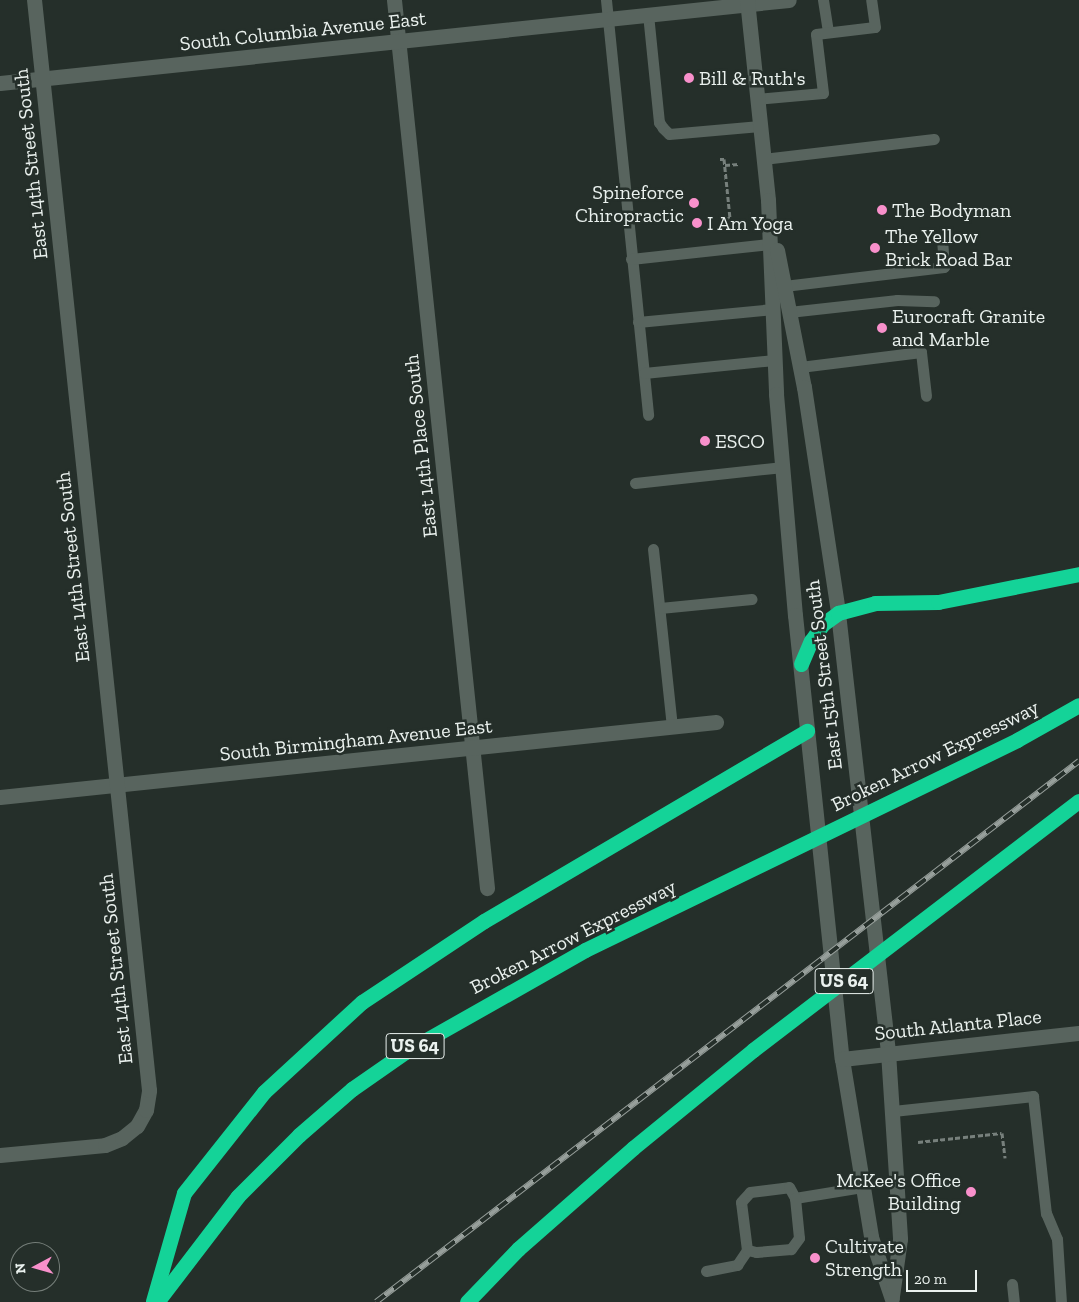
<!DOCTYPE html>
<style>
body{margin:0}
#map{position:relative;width:1079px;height:1302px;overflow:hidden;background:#252f2a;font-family:"Zilla Slab",serif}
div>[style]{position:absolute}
.path>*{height:3px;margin-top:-1.5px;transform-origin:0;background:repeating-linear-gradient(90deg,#77807c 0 5px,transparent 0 7.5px)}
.lane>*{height:11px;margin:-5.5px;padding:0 5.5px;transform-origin:5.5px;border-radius:5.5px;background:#58645e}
.street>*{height:15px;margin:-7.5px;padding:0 7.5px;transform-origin:7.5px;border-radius:7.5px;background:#58645e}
.secondary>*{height:15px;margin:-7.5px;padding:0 7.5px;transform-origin:7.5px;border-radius:7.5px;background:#58645e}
.highway>*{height:15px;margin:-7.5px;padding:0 7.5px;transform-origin:7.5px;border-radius:7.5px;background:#14d398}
.rail>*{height:5.5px;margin-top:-2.75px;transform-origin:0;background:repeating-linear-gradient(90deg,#252f2a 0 11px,#979f9b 0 22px);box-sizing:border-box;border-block:1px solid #979f9b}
.dots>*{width:14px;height:14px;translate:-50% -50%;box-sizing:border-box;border:2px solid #252f2a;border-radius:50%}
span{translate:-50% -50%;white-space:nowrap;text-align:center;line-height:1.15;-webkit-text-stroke:5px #252f2a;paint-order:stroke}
.shield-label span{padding:1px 4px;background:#252f2a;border:1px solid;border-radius:4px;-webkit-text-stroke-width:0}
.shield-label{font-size:19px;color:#eaf1ee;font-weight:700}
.street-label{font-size:20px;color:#eaf1ee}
.poi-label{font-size:20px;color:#eaf1ee}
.left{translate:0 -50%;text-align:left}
.right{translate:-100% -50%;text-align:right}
.north{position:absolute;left:10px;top:1242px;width:50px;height:50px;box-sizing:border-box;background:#252f2a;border:1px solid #747d78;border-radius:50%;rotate:264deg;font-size:14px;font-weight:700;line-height:20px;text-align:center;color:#eaf1ee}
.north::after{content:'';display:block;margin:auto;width:18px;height:22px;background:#f890cb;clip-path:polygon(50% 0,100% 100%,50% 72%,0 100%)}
.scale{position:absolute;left:906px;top:1270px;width:71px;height:22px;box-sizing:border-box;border:2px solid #eaf1ee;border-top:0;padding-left:6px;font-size:15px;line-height:18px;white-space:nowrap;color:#eaf1ee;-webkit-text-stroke:4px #252f2a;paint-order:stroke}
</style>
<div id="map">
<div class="path">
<i style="left:720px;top:159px;width:4px"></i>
<i style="left:724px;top:159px;width:59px;rotate:84.2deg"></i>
<i style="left:730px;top:218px;width:4px;rotate:180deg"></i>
<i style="left:725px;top:165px;width:14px;rotate:-4deg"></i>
<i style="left:918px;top:1142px;width:84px;rotate:-6.1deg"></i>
<i style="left:1002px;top:1133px;width:25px;rotate:83deg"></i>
</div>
<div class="lane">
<i style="left:606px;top:0;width:417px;rotate:84.2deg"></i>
<i style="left:823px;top:0;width:32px;rotate:81deg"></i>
<i style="left:648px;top:14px;width:109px;rotate:84.2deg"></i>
<i style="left:659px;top:122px;width:7px;rotate:56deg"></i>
<i style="left:663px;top:128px;width:8px;rotate:45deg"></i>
<i style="left:669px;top:134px;width:91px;rotate:-5deg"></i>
<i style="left:757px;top:99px;width:66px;rotate:-5.2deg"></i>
<i style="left:823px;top:93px;width:59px;rotate:-96.8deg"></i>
<i style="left:816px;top:34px;width:59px;rotate:-6.8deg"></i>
<i style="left:875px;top:27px;width:27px;rotate:-98deg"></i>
<i style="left:763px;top:159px;width:172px;rotate:-6.7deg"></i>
<i style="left:631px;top:259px;width:139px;rotate:-6.2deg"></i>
<i style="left:784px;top:286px;width:161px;rotate:-6.8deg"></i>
<i style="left:944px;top:267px;width:26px;rotate:-94deg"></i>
<i style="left:789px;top:312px;width:109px;rotate:-6.3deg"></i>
<i style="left:897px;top:300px;width:37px;rotate:2deg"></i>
<i style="left:638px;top:322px;width:135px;rotate:-5.5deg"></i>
<i style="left:800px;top:367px;width:122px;rotate:-7.1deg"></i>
<i style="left:921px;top:352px;width:44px;rotate:83.5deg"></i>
<i style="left:644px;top:373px;width:131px;rotate:-5.7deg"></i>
<i style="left:635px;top:483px;width:149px;rotate:-6.2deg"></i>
<i style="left:653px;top:549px;width:179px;rotate:83.9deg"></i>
<i style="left:660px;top:608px;width:92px;rotate:-5.6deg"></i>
<i style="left:893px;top:1111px;width:141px;rotate:-6.1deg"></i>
<i style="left:1033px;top:1096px;width:118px;rotate:83.7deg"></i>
<i style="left:1046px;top:1213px;width:28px;rotate:67deg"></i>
<i style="left:1057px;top:1239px;width:63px;rotate:86.4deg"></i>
<i style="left:795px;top:1198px;width:68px;rotate:-9.3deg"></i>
<i style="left:706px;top:1271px;width:32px;rotate:-11deg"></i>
<i style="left:737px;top:1265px;width:18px;rotate:-56deg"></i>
<i style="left:747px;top:1250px;width:48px;rotate:-97.1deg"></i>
<i style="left:741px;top:1202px;width:13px;rotate:-48deg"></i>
<i style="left:750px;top:1192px;width:39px;rotate:-7deg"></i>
<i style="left:789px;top:1187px;width:13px;rotate:61deg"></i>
<i style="left:795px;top:1198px;width:40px;rotate:84.3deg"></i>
<i style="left:799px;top:1238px;width:14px;rotate:126deg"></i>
<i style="left:791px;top:1249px;width:35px;rotate:175deg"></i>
<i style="left:756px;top:1252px;width:9px;rotate:-167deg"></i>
<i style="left:1012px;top:1284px;width:18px;rotate:84deg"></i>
</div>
<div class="street">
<i style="left:394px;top:0;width:893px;rotate:84.02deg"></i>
<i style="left:0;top:83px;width:793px;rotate:-6.01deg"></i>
<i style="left:0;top:797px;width:720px;rotate:-5.98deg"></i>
<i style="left:0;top:1155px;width:105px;rotate:-5.4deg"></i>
<i style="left:105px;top:1145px;width:18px;rotate:-22deg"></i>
<i style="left:122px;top:1138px;width:19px;rotate:-39deg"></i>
<i style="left:137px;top:1126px;width:18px;rotate:-61deg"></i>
<i style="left:146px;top:1110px;width:20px;rotate:-81deg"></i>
<i style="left:149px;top:1090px;width:1096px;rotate:-96.02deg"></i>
</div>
<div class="secondary">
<i style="left:747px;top:0;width:201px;rotate:84deg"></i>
<i style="left:768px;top:200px;width:194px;rotate:87.6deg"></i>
<i style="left:776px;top:394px;width:222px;rotate:85.1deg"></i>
<i style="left:795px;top:615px;width:446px;rotate:84deg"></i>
<i style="left:842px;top:1059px;width:180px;rotate:80.7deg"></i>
<i style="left:871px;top:1237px;width:65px;rotate:71.3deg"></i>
<i style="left:777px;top:250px;width:140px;rotate:78.9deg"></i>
<i style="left:804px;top:387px;width:229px;rotate:81.4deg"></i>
<i style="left:838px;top:613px;width:442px;rotate:83.5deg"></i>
<i style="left:888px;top:1052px;width:187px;rotate:86.3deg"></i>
<i style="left:900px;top:1239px;width:58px;rotate:98deg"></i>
<i style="left:842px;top:1059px;width:238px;rotate:-6.3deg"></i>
</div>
<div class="highway">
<i style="left:801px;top:664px;width:25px;rotate:-67deg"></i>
<i style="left:811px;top:641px;width:21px;rotate:-55deg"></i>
<i style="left:823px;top:624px;width:19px;rotate:-36deg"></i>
<i style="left:838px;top:613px;width:38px;rotate:-15deg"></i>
<i style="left:875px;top:603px;width:63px;rotate:-0.9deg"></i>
<i style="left:938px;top:602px;width:144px;rotate:-11.2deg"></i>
<i style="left:153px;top:1301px;width:112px;rotate:-74deg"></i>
<i style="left:184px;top:1193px;width:129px;rotate:-51.6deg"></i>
<i style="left:264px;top:1092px;width:133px;rotate:-42.6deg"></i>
<i style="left:362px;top:1002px;width:146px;rotate:-33.6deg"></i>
<i style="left:484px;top:921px;width:375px;rotate:-30.5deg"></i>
<i style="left:157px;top:1302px;width:133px;rotate:-52.6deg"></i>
<i style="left:238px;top:1196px;width:86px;rotate:-45deg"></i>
<i style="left:299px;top:1135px;width:70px;rotate:-41deg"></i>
<i style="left:352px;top:1089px;width:65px;rotate:-34.9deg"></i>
<i style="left:405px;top:1052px;width:207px;rotate:-29.5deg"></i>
<i style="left:585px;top:950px;width:480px;rotate:-25.9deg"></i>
<i style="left:1017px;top:740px;width:71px;rotate:-29.4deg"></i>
<i style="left:467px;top:1302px;width:74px;rotate:-46.1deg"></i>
<i style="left:518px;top:1249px;width:153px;rotate:-41.3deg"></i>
<i style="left:633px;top:1148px;width:155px;rotate:-39.2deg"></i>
<i style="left:753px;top:1050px;width:410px;rotate:-37.4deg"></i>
</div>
<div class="rail">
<i style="left:376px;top:1302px;width:887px;rotate:-37.58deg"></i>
</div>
<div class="dots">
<i style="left:689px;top:78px;background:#f890cb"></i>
<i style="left:694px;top:203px;background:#f890cb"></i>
<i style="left:882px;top:210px;background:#f890cb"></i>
<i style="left:697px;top:223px;background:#f890cb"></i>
<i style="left:875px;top:248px;background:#f890cb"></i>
<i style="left:882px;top:328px;background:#f890cb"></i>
<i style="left:705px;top:441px;background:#f890cb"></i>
<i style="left:971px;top:1192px;background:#f890cb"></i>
<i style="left:815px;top:1258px;background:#f890cb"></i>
</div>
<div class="shield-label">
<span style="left:844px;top:981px">US 64</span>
<span style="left:415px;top:1046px">US 64</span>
</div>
<div class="street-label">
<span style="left:303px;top:31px;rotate:-6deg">South Columbia Avenue East</span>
<span style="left:31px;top:164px;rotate:-96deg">East 14th Street South</span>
<span style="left:421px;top:446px;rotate:-96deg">East 14th Place South</span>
<span style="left:73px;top:567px;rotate:-96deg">East 14th Street South</span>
<span style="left:824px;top:675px;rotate:-97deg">East 15th Street South</span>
<span style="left:356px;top:740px;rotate:-6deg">South Birmingham Avenue East</span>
<span style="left:935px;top:756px;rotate:-26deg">Broken Arrow Expressway</span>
<span style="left:573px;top:937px;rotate:-27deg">Broken Arrow Expressway</span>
<span style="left:116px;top:969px;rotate:-96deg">East 14th Street South</span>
<span style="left:958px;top:1025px;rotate:-6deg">South Atlanta Place</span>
</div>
<div class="poi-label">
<span class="left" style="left:699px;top:78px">Bill &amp; Ruth's</span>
<span class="right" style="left:684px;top:204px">Spineforce<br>Chiropractic</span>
<span class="left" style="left:892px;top:210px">The Bodyman</span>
<span class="left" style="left:707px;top:223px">I Am Yoga</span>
<span class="left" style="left:885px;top:248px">The Yellow<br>Brick Road Bar</span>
<span class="left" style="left:892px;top:328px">Eurocraft Granite<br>and Marble</span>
<span class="left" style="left:715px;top:441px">ESCO</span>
<span class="right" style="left:961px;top:1192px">McKee's Office<br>Building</span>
<span class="left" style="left:825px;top:1258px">Cultivate<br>Strength</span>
</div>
<div class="north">N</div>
<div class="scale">20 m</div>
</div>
